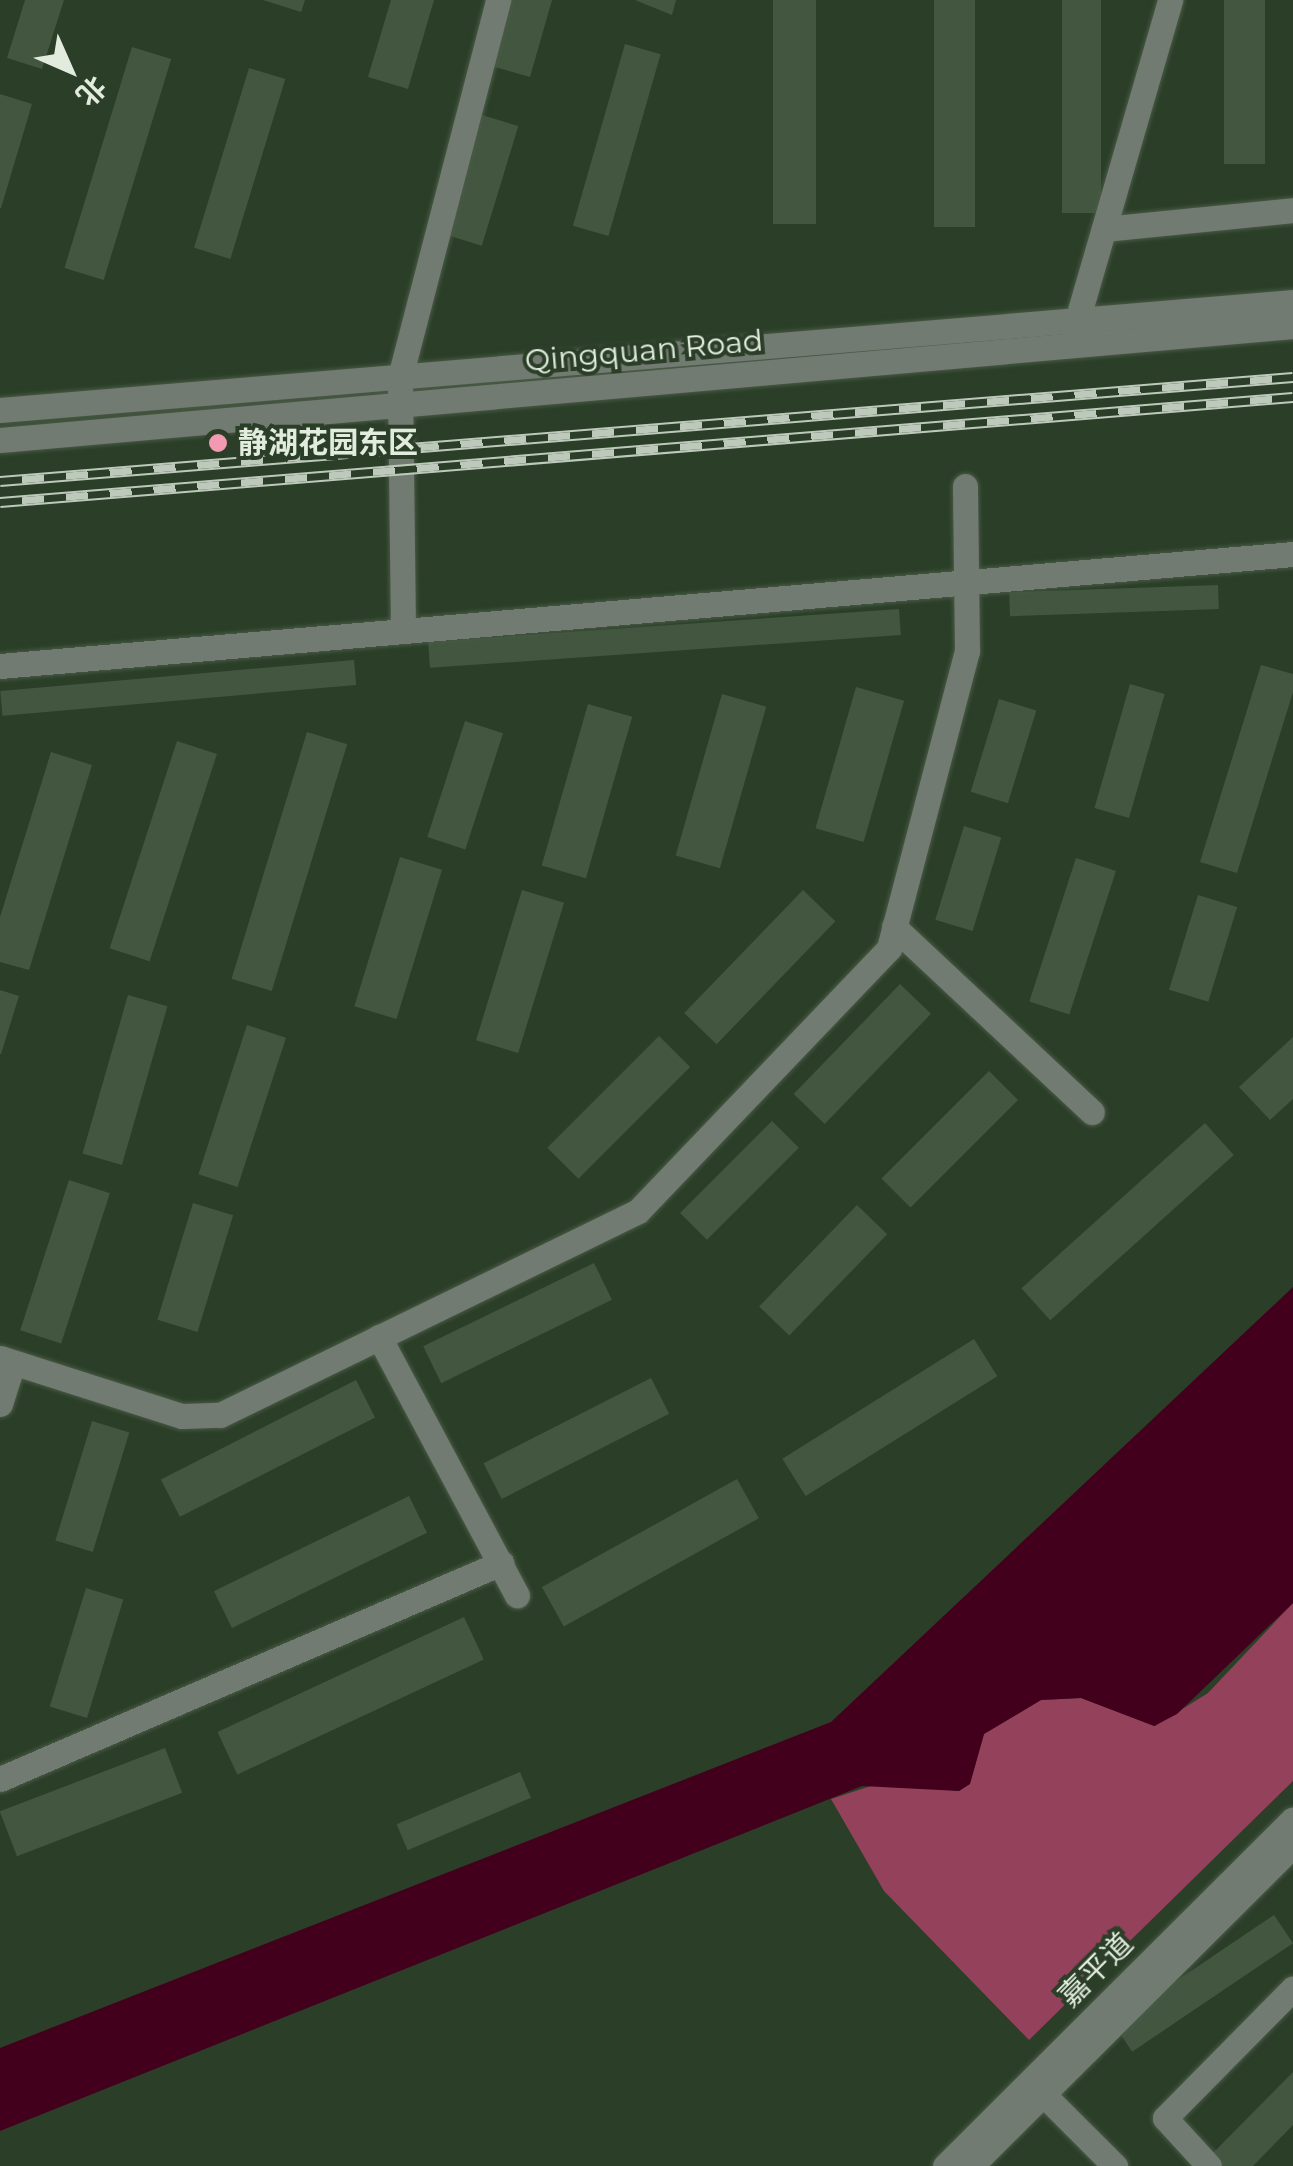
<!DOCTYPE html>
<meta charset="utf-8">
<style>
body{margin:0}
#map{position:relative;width:1293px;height:2166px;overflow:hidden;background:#2b3e28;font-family:Montserrat,"Noto Sans SC",sans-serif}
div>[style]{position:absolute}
.green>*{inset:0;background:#94415b}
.water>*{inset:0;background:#43001c}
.building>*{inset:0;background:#435740;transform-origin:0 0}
.roads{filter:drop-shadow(0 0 2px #485a45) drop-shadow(0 0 2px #485a45)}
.minor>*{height:25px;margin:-12.5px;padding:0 12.5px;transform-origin:12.5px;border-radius:12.5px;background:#727b71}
.rail>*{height:11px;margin-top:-5.5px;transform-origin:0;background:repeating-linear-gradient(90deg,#2b3e28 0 22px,#bdcabb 0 44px);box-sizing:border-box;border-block:2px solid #bdcabb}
.dots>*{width:28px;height:28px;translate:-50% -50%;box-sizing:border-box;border:5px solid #2b3e28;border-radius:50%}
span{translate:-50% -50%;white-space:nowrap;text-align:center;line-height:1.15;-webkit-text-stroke:8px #2b3e28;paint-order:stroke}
.street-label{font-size:30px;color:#e1ecdf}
.poi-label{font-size:30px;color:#e1ecdf;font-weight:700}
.left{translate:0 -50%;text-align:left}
.north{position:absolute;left:20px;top:20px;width:100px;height:100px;-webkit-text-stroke:8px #2b3e28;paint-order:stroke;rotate:135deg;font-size:28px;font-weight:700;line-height:40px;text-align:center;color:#e1ecdf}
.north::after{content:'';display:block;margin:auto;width:35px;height:45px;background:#e1ecdf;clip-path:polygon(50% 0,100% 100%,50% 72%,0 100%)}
</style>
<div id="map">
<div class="green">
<i style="clip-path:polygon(1293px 1603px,1293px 1781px,1029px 2040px,884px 1891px,831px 1799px,883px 1782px,959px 1791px,970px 1783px,984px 1734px,1041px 1700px,1081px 1698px,1155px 1726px,1208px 1693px)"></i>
</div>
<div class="water">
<i style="clip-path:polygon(1293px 1287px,1293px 1603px,1177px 1714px,1154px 1726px,1081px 1698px,1041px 1700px,984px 1734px,970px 1784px,959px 1791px,862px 1786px,0 2131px,0 2048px,831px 1722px)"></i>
</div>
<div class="building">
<i style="clip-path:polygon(25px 0,64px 0,42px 69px,7px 58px)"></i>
<i style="clip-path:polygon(263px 0,305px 0,301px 12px)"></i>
<i style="clip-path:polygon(391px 0,434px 0,408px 89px,368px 77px)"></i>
<i style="clip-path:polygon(510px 0,552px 0,530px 77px,491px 66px)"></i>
<i style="clip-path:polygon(635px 0,676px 0,672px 15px)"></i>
<i style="left:773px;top:0;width:43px;height:224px"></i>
<i style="left:934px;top:0;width:41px;height:227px"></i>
<i style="left:1062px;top:0;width:39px;height:213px"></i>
<i style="left:1224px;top:0;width:41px;height:164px"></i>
<i style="left:625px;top:44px;width:37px;height:189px;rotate:16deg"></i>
<i style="left:132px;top:47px;width:41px;height:231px;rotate:17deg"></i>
<i style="left:249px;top:68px;width:38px;height:188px;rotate:17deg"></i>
<i style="clip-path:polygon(0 94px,32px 104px,1px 208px,0 208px)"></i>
<i style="left:482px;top:115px;width:38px;height:125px;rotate:17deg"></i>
<i style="left:1218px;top:585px;width:24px;height:209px;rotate:88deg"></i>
<i style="left:899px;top:609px;width:26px;height:472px;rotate:86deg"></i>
<i style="left:354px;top:660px;width:25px;height:355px;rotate:85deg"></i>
<i style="clip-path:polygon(1261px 665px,1293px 674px,1293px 692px,1237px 873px,1200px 862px)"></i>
<i style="left:1130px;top:684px;width:36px;height:129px;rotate:16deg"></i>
<i style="left:856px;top:687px;width:50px;height:147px;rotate:16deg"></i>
<i style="left:722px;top:694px;width:46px;height:168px;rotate:16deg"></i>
<i style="left:999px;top:699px;width:39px;height:97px;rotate:17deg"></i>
<i style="left:588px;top:704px;width:46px;height:168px;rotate:16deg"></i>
<i style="left:465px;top:721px;width:40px;height:122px;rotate:18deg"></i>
<i style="left:307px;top:732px;width:42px;height:258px;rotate:17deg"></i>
<i style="left:177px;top:741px;width:42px;height:218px;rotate:18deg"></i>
<i style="clip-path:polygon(51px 752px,92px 765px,29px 970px,0 962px,0 917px)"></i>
<i style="left:964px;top:826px;width:39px;height:98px;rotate:17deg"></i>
<i style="left:400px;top:857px;width:44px;height:156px;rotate:17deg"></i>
<i style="left:1076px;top:858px;width:42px;height:151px;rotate:18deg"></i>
<i style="left:522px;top:890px;width:44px;height:157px;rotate:17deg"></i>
<i style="left:803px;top:890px;width:45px;height:171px;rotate:44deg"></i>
<i style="left:1198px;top:895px;width:41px;height:99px;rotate:17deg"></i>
<i style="left:900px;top:984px;width:43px;height:153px;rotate:44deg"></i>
<i style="clip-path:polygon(0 990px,19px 996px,1px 1054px,0 1054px)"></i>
<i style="left:128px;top:995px;width:41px;height:165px;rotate:16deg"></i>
<i style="left:247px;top:1025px;width:41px;height:157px;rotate:18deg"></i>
<i style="left:659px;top:1036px;width:44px;height:158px;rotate:45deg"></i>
<i style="clip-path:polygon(1293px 1037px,1293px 1099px,1270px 1120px,1239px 1087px)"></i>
<i style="left:989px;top:1071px;width:41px;height:152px;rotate:45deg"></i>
<i style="left:772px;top:1121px;width:38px;height:130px;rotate:45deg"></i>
<i style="left:1205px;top:1123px;width:43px;height:247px;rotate:48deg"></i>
<i style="left:69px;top:1180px;width:43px;height:158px;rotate:18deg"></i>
<i style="left:193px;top:1203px;width:42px;height:122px;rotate:17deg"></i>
<i style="left:857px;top:1205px;width:42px;height:141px;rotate:44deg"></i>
<i style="left:594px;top:1263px;width:41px;height:190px;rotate:64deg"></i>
<i style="left:974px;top:1339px;width:44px;height:226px;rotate:58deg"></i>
<i style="left:651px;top:1378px;width:40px;height:188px;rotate:63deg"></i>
<i style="left:356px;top:1380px;width:42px;height:219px;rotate:63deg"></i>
<i style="left:92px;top:1421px;width:39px;height:125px;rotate:17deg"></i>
<i style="left:737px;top:1479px;width:45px;height:223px;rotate:61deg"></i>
<i style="left:409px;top:1496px;width:41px;height:217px;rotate:64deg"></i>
<i style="left:86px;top:1588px;width:39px;height:124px;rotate:17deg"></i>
<i style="left:464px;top:1617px;width:47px;height:272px;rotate:65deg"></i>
<i style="left:165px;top:1748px;width:48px;height:177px;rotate:69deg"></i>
<i style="left:520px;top:1772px;width:28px;height:134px;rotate:67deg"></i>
<i style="left:1274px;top:1915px;width:34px;height:194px;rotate:56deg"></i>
<i style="clip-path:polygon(1293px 2072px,1293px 2125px,1253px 2166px,1222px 2166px,1211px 2155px)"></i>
</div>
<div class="roads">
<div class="minor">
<i style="left:1104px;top:229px;width:190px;rotate:-5.7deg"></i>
<i style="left:1074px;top:331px;width:345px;rotate:-73.8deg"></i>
<i style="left:0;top:410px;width:1298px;rotate:-4.77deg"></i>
<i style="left:0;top:440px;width:1298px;rotate:-5.04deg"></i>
<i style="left:403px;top:630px;width:253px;rotate:-90.7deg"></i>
<i style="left:400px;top:377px;width:390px;rotate:-75.4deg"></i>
<i style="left:0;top:666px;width:1298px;rotate:-4.95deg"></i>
<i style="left:894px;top:927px;width:271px;rotate:43.1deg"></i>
<i style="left:379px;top:1337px;width:293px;rotate:61.9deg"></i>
<i style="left:0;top:1358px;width:191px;rotate:17.7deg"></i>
<i style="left:182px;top:1416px;width:38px;rotate:-2deg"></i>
<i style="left:220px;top:1415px;width:465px;rotate:-26deg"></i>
<i style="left:638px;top:1211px;width:364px;rotate:-46.3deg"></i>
<i style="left:889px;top:948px;width:307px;rotate:-75.3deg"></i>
<i style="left:967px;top:651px;width:165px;rotate:-90.7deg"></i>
<i style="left:0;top:1404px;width:43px;rotate:-72.4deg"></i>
<i style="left:0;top:1779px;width:546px;rotate:-23.32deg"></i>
<i style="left:1034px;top:2085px;width:115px;rotate:45deg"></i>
<i style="left:945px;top:2166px;width:491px;rotate:-44.9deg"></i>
<i style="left:971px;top:2166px;width:455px;rotate:-44.9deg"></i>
<i style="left:1209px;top:2166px;width:65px;rotate:-132.5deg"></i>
<i style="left:1165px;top:2118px;width:182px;rotate:-45.4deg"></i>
</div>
</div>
<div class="rail">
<i style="left:0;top:481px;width:1297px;rotate:-4.6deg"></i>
<i style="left:0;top:502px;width:1297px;rotate:-4.64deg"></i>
</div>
<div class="dots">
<i style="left:218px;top:443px;background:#f19ab1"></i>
</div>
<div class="street-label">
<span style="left:644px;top:351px;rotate:-5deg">Qingquan Road</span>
<span style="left:1096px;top:1970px;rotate:-45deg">嘉平道</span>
</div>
<div class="poi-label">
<span class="left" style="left:238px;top:443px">静湖花园东区</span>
</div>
<div class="north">北</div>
</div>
